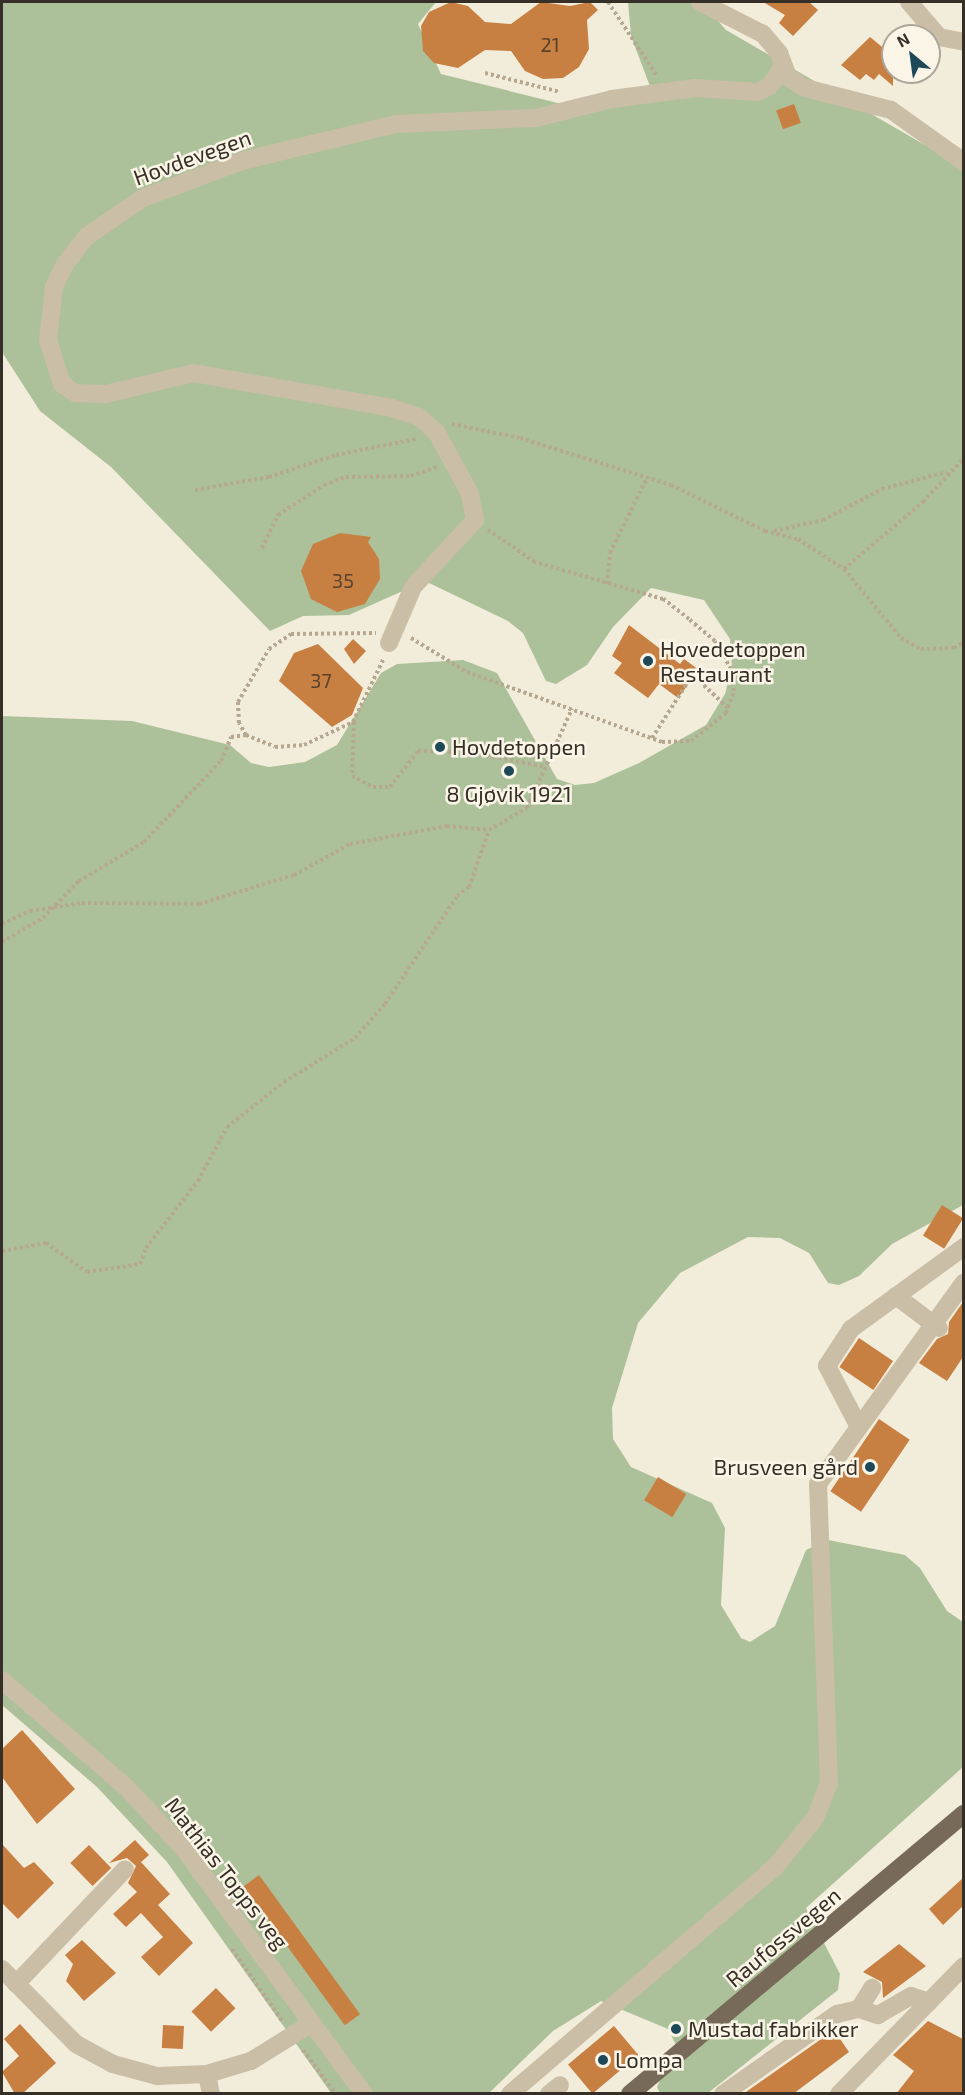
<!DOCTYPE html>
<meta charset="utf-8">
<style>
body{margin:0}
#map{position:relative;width:965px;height:2095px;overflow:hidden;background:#f2ecda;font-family:"Exo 2",sans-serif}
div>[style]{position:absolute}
.green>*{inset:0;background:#acc19a}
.building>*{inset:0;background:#c87f42;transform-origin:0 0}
.path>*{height:4px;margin-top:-2px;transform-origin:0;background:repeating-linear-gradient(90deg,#b6a890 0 3px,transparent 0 6px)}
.minor>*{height:18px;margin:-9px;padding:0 9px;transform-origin:9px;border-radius:9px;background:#cabea6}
.major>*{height:18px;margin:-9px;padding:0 9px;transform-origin:9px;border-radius:9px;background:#786a58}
.minor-bridge>*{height:18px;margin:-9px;padding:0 9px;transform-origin:9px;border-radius:9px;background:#cabea6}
.dots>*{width:16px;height:16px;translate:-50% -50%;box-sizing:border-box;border:3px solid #faf5e7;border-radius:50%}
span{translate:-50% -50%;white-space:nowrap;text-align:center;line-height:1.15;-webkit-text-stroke:5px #faf5e7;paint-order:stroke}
.number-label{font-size:20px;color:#5a432e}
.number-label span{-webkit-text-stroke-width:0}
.street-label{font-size:22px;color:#362f27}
.poi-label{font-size:22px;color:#362f27}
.left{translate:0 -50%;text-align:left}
.right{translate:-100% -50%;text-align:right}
.frame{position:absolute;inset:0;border:3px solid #362f27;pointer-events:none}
.north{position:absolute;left:881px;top:24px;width:60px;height:60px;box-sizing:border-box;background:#faf5e7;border:2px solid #aca69a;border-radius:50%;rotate:331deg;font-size:16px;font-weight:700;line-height:24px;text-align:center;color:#362f27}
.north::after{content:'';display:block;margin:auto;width:21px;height:27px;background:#1c4858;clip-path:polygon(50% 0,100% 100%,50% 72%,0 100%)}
</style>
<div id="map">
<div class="green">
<i style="clip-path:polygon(2px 2px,436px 2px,418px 24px,441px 74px,578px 108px,651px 89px,631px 36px,628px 2px,702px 2px,726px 30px,963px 167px,963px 1205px,892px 1244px,859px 1276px,839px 1285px,828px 1283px,809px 1253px,780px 1238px,748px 1237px,680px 1273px,638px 1323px,612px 1408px,613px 1439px,631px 1467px,712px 1503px,725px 1528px,721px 1605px,741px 1638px,750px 1642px,775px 1626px,806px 1550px,828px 1540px,905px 1555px,920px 1568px,947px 1611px,963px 1622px,963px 1767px,806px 1908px,840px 1974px,838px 1990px,708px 2093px,660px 2093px,657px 2087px,676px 2045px,668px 2029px,601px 2001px,553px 2031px,489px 2093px,331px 2093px,167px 1862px,97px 1787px,2px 1705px,2px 716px,132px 721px,230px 745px,251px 763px,269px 767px,305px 762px,337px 745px,381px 673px,397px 664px,463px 660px,497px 673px,557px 779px,575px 785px,594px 783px,639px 763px,706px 725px,725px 694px,732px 667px,730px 639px,704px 600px,651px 588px,613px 627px,587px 665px,556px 684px,546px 681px,523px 633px,508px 621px,425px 581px,349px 615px,303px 616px,270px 631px,111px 467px,40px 411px,2px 352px)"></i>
</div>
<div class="building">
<i style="clip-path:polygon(451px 2px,468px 6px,485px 22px,511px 24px,541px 2px,570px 6px,590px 2px,598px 10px,587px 20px,589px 49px,579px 67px,563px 78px,543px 79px,525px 71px,511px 51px,485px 50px,458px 68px,434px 63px,423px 51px,421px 26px,429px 12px)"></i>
<i style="clip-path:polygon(763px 2px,809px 2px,818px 10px,793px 36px,779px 23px,785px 15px)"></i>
<i style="clip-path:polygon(870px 37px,893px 56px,893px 86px,879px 74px,874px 80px,866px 74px,860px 80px,841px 65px)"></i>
<i style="left:794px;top:104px;width:20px;height:19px;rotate:70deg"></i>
<i style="clip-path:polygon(340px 533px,371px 537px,368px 542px,379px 559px,380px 579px,365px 604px,337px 612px,311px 599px,301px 571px,313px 544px)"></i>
<i style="clip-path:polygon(629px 625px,680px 664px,684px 659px,699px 670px,678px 698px,659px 684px,648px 698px,614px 673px,622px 663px,612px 656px)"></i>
<i style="clip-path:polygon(353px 639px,366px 651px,354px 664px,344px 649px)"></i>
<i style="clip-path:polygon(318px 644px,363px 688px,352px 715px,332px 727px,279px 681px,294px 653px)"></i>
<i style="left:942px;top:1205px;width:25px;height:36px;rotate:32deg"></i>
<i style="clip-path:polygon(963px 1302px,963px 1357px,947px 1381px,919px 1363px,937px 1339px,948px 1334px,949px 1322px)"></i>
<i style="left:859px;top:1338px;width:41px;height:35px;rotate:34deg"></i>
<i style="left:879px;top:1419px;width:37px;height:87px;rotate:34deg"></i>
<i style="left:658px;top:1477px;width:33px;height:27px;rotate:31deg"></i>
<i style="clip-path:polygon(22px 1730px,75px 1789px,37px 1824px,2px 1777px,2px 1749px)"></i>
<i style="clip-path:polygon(135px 1840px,149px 1855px,141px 1862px,170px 1894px,158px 1905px,193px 1943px,159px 1976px,141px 1957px,163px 1937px,141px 1913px,126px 1927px,113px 1914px,137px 1892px,128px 1883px,136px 1866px,127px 1858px,109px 1863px)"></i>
<i style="clip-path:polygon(2px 1844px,24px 1868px,34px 1862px,54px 1883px,18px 1919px,2px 1903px)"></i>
<i style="left:89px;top:1845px;width:32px;height:26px;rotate:46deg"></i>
<i style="left:259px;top:1875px;width:172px;height:19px;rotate:54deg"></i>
<i style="clip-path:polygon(963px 1878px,963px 1906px,943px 1925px,929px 1909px)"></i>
<i style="clip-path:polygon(82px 1940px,116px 1973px,84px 2001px,66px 1981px,73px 1964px,65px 1955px)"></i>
<i style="clip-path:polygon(899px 1944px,926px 1966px,883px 1998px,882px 1982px,863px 1972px)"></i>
<i style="left:216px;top:1988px;width:28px;height:34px;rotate:46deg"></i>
<i style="clip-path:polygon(928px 2021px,963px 2039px,963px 2094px,896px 2094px,914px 2071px,893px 2055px)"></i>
<i style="clip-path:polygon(20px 2024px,56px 2063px,22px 2094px,15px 2094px,2px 2072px,19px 2056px,4px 2039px)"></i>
<i style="left:163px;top:2025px;width:21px;height:23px;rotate:3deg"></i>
<i style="left:614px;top:2026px;width:38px;height:60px;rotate:50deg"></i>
<i style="clip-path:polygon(834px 2030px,849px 2052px,793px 2094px,743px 2094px)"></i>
</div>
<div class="path">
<i style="left:608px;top:2px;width:89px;rotate:56.5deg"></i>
<i style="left:485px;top:73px;width:77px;rotate:14.2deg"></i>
<i style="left:452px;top:424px;width:69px;rotate:11.6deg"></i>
<i style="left:520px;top:438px;width:158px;rotate:17.3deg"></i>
<i style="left:671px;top:485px;width:105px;rotate:26.1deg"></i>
<i style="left:765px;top:531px;width:34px;rotate:14deg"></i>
<i style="left:798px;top:539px;width:55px;rotate:33.1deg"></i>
<i style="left:844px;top:569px;width:89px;rotate:50.4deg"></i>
<i style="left:901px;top:638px;width:23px;rotate:29deg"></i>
<i style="left:921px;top:649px;width:33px;rotate:-2deg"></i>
<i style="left:954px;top:648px;width:12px;rotate:-31deg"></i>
<i style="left:195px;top:490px;width:75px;rotate:-10deg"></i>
<i style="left:269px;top:477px;width:71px;rotate:-18.2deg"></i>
<i style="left:336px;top:455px;width:82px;rotate:-11.3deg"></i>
<i style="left:774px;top:531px;width:50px;rotate:-12.7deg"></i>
<i style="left:823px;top:520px;width:67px;rotate:-27.7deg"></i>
<i style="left:882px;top:489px;width:67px;rotate:-14.7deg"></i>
<i style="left:262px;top:548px;width:37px;rotate:-64deg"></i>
<i style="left:278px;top:515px;width:55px;rotate:-33.1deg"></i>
<i style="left:324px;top:485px;width:23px;rotate:-20deg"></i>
<i style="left:346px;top:477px;width:65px;rotate:-0.9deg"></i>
<i style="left:411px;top:476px;width:28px;rotate:-19deg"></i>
<i style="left:844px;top:569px;width:104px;rotate:-40.3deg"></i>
<i style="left:923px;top:502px;width:60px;rotate:-47deg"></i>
<i style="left:607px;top:584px;width:31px;rotate:-84deg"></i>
<i style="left:610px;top:553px;width:84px;rotate:-63.7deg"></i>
<i style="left:411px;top:638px;width:66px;rotate:31.3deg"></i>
<i style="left:467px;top:672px;width:207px;rotate:19.7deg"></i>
<i style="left:662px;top:742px;width:29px;rotate:-2deg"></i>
<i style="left:691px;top:741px;width:45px;rotate:-38.7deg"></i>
<i style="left:726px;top:713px;width:23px;rotate:-70deg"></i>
<i style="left:734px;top:691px;width:22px;rotate:-98deg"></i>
<i style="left:731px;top:669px;width:32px;rotate:-120deg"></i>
<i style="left:715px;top:641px;width:34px;rotate:-140deg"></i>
<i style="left:689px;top:619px;width:33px;rotate:-142deg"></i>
<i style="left:663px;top:599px;width:133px;rotate:-163.9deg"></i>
<i style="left:535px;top:562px;width:57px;rotate:-145.8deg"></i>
<i style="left:695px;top:677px;width:45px;rotate:43.2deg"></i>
<i style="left:354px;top:722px;width:54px;rotate:92.1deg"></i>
<i style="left:352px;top:776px;width:24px;rotate:28deg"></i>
<i style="left:373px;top:787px;width:17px"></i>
<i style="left:390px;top:787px;width:46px;rotate:-52.1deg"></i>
<i style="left:418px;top:751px;width:57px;rotate:2deg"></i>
<i style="left:475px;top:753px;width:72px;rotate:11.2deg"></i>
<i style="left:246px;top:735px;width:14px;rotate:-120deg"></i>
<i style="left:239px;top:723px;width:21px;rotate:-93deg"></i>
<i style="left:238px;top:702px;width:61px;rotate:-59.7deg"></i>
<i style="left:269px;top:649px;width:27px;rotate:-34deg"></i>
<i style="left:291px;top:634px;width:85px;rotate:-0.7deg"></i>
<i style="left:652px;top:738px;width:80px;rotate:-57.3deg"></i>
<i style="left:2px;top:924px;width:31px;rotate:-25deg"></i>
<i style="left:30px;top:911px;width:53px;rotate:-8.7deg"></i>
<i style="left:82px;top:903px;width:117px;rotate:0.5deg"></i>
<i style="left:199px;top:904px;width:99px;rotate:-17deg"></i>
<i style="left:294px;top:875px;width:64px;rotate:-29deg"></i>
<i style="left:350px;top:844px;width:99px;rotate:-10.5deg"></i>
<i style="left:447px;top:826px;width:42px;rotate:5.4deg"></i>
<i style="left:2px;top:942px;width:48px;rotate:-30.3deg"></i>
<i style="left:43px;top:918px;width:52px;rotate:-45.8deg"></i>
<i style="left:79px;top:881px;width:76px;rotate:-31deg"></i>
<i style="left:144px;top:842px;width:112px;rotate:-46.5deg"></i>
<i style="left:221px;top:761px;width:26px;rotate:-67deg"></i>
<i style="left:231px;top:737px;width:15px;rotate:-8deg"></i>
<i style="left:246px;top:735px;width:31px;rotate:22deg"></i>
<i style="left:275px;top:747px;width:29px;rotate:-4deg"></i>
<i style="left:304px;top:745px;width:54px;rotate:-25.1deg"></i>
<i style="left:353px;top:722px;width:71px;rotate:-64.2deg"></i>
<i style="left:2px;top:1251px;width:45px;rotate:-10.3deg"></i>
<i style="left:46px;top:1243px;width:50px;rotate:35.3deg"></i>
<i style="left:87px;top:1272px;width:54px;rotate:-8.6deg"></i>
<i style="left:140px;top:1264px;width:17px;rotate:-69deg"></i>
<i style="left:146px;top:1248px;width:85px;rotate:-52.2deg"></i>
<i style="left:198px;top:1181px;width:61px;rotate:-61.8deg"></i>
<i style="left:227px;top:1127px;width:73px;rotate:-38.3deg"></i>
<i style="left:284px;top:1082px;width:84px;rotate:-31.8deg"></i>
<i style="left:355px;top:1038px;width:45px;rotate:-48.6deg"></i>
<i style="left:385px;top:1004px;width:130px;rotate:-56.3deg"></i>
<i style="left:457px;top:896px;width:15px;rotate:-37deg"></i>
<i style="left:469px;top:887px;width:60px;rotate:-70.7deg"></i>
<i style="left:489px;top:830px;width:44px;rotate:-30.1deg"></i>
<i style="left:527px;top:808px;width:109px;rotate:-65.6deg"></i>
<i style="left:232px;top:1949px;width:89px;rotate:55.1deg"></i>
<i style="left:303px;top:2050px;width:55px;rotate:53.1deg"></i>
</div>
<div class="minor">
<i style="left:700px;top:2px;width:71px;rotate:26.9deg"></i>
<i style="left:763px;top:34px;width:25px;rotate:50deg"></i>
<i style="left:779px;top:53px;width:26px;rotate:69deg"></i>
<i style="left:788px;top:77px;width:20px;rotate:33deg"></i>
<i style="left:805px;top:88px;width:89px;rotate:14.3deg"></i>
<i style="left:891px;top:110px;width:90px;rotate:35.5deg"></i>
<i style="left:909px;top:2px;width:46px;rotate:49.4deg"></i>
<i style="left:939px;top:37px;width:25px;rotate:11deg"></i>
<i style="left:389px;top:643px;width:61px;rotate:-66.8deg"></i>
<i style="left:413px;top:587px;width:91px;rotate:-47.2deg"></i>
<i style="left:475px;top:520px;width:26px;rotate:-101deg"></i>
<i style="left:470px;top:494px;width:69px;rotate:-118.4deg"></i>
<i style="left:437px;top:433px;width:24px;rotate:-138deg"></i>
<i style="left:419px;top:417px;width:28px;rotate:-162deg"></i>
<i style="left:392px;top:408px;width:201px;rotate:-170deg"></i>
<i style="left:194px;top:373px;width:91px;rotate:166.7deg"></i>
<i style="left:105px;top:394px;width:30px;rotate:-178deg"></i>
<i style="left:75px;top:393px;width:16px;rotate:-145deg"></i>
<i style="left:62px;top:384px;width:46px;rotate:-107.7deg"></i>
<i style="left:48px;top:340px;width:53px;rotate:-83.5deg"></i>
<i style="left:54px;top:287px;width:25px;rotate:-64deg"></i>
<i style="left:65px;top:264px;width:34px;rotate:-52deg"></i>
<i style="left:86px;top:237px;width:69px;rotate:-34.4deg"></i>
<i style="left:143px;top:198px;width:106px;rotate:-20.5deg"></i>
<i style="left:242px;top:161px;width:158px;rotate:-13.5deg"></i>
<i style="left:396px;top:124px;width:140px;rotate:-2.5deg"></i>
<i style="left:536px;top:118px;width:78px;rotate:-14deg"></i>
<i style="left:612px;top:99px;width:84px;rotate:-7.5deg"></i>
<i style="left:695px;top:88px;width:63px;rotate:3.6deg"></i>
<i style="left:758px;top:92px;width:13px;rotate:-27deg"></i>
<i style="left:770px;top:86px;width:23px;rotate:-56deg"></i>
<i style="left:896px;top:1296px;width:31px;rotate:37deg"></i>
<i style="left:858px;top:1425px;width:67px;rotate:-117.7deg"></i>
<i style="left:827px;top:1366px;width:44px;rotate:-57deg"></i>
<i style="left:851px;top:1329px;width:140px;rotate:-36deg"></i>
<i style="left:2px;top:1680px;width:165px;rotate:40.8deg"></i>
<i style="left:127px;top:1788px;width:83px;rotate:46.9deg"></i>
<i style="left:184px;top:1849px;width:304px;rotate:53.7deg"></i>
<i style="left:2px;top:1969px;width:105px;rotate:45.4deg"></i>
<i style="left:76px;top:2044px;width:42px;rotate:28.4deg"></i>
<i style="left:113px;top:2064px;width:46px;rotate:15.3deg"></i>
<i style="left:157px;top:2076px;width:50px;rotate:-2.3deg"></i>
<i style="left:207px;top:2074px;width:46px;rotate:-16.5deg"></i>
<i style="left:251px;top:2061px;width:72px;rotate:-31.9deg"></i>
<i style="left:16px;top:1984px;width:158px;rotate:-46.5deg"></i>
<i style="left:859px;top:2009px;width:25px;rotate:-58deg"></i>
<i style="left:207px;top:2074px;width:20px;rotate:79deg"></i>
<i style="left:510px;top:2094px;width:349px;rotate:-40.6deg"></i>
<i style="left:775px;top:1867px;width:63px;rotate:-50.8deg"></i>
<i style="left:815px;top:1818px;width:38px;rotate:-68deg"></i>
<i style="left:829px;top:1783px;width:299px;rotate:-92.1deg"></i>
<i style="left:818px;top:1484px;width:249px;rotate:-54.1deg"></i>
<i style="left:549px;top:2094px;width:14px;rotate:-39deg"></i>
<i style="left:723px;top:2094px;width:139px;rotate:-35.1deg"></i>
<i style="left:837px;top:2014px;width:23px;rotate:-13deg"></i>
<i style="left:859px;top:2009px;width:20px;rotate:18deg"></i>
<i style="left:878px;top:2015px;width:38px;rotate:-30deg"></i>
<i style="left:911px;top:1996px;width:19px;rotate:18deg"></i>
<i style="left:839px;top:2094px;width:179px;rotate:-45.7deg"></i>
</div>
<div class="major">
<i style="left:630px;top:2094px;width:436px;rotate:-40deg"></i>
</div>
<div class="minor-bridge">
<i style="left:921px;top:1315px;width:22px;rotate:36deg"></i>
</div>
<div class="dots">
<i style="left:648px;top:661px;background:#1c4858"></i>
<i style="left:440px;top:747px;background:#1c4858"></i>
<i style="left:509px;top:771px;background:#1c4858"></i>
<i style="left:870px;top:1467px;background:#1c4858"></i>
<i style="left:676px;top:2029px;background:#1c4858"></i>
<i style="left:603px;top:2060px;background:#1c4858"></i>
</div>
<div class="number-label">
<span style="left:550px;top:44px">21</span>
<span style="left:343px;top:580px">35</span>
<span style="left:321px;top:680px">37</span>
</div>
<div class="street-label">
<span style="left:192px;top:157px;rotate:-20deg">Hovdevegen</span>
<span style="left:227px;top:1873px;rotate:52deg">Mathias Topps veg</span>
<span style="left:783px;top:1937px;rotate:-40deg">Raufossvegen</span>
</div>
<div class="poi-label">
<span class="left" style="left:660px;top:661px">Hovedetoppen<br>Restaurant</span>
<span class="left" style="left:452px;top:747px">Hovdetoppen</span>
<span style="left:509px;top:794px">8 Gjøvik 1921</span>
<span class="right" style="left:858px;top:1467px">Brusveen gård</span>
<span class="left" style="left:688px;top:2029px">Mustad fabrikker</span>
<span class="left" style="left:615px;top:2060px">Lompa</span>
</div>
<div class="frame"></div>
<div class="north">N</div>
</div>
